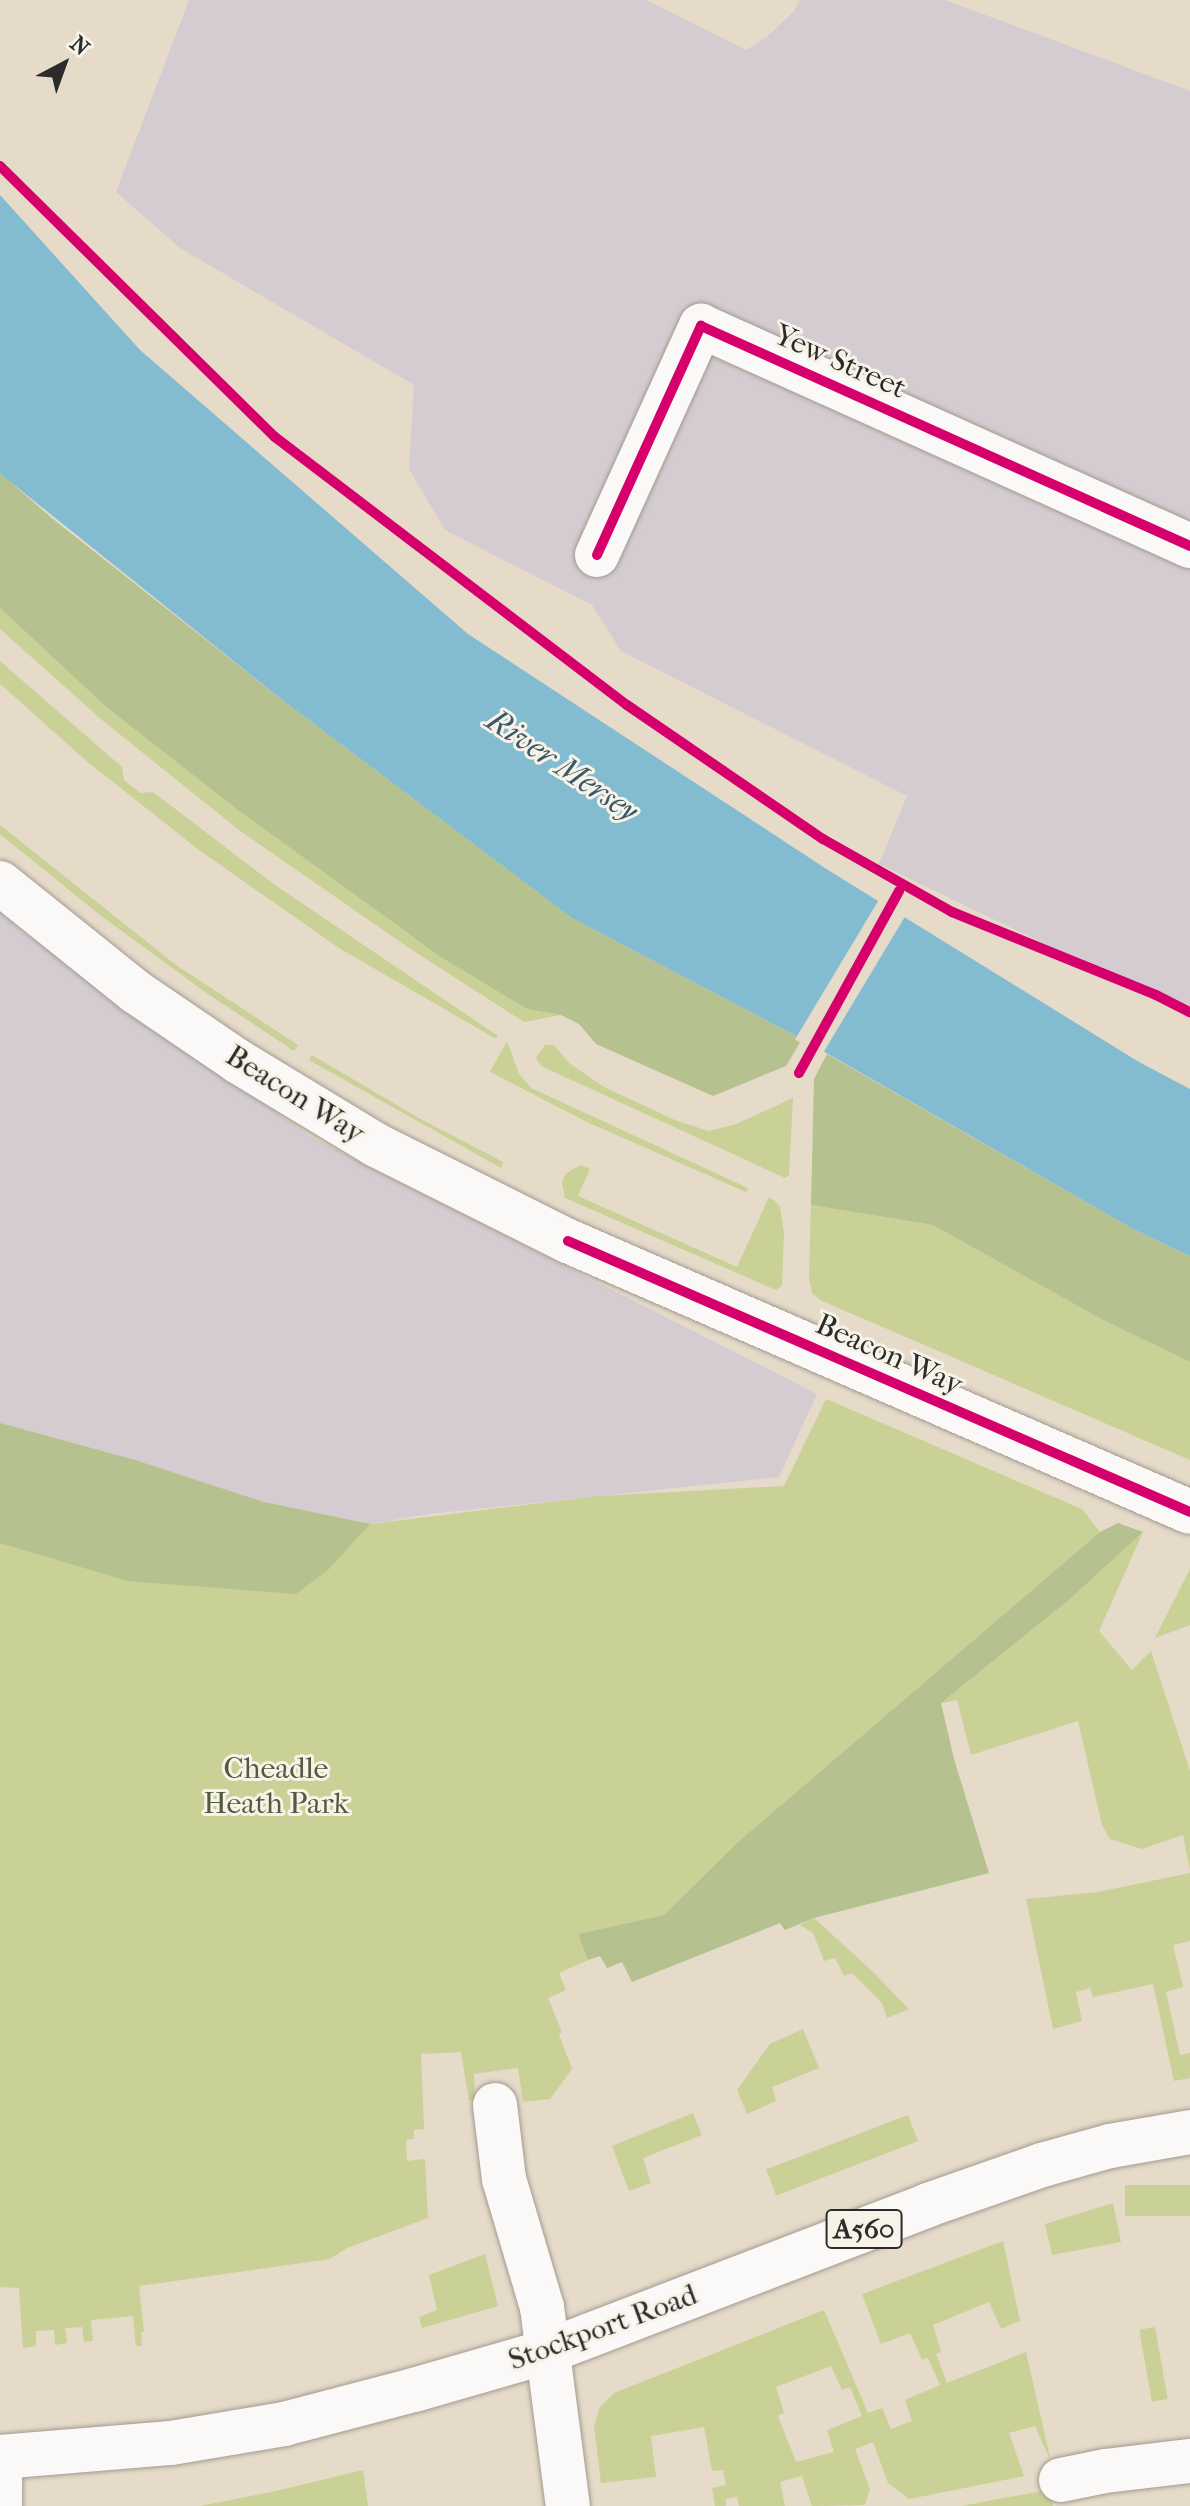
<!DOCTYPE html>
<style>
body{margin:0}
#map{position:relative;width:1190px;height:2506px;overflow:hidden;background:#e6dac9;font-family:"IM FELL French Canon",serif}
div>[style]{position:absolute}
.industrial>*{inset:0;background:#d5ccd2}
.green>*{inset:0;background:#c9d196;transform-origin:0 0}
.forest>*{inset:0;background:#b5c18f}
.water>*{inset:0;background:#83bbd1}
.pier>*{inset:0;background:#e6dac9;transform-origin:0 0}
.roads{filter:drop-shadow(0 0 2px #a29b91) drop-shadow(0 0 2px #a29b91)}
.minor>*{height:44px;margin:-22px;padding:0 22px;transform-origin:22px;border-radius:22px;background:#fbf9f7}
.primary>*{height:44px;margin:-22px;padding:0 22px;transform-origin:22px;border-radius:22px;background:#fbf9f7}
.cycleway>*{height:10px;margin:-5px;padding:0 5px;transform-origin:5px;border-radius:5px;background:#d6006c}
span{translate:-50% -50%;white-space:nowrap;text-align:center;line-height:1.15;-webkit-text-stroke:6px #f7f3e8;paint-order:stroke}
.shield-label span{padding:2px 6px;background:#f7f3e8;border:2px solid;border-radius:6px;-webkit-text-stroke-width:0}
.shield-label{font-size:28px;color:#2b2b2b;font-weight:700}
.street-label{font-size:30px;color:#2b2b2b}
.park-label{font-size:30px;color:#545a3f}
.water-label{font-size:32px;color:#3b5966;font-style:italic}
.north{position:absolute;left:24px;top:24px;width:80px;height:80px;-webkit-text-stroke:6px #f7f3e8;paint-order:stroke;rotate:41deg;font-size:22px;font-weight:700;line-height:32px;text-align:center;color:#2b2b2b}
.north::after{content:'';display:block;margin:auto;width:28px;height:36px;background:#2b2b2b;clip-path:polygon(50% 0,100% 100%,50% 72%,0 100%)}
</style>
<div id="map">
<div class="industrial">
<i style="clip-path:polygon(189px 0,646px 0,746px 50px,767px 37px,794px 11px,800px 0,945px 0,1190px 91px,1190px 1014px,879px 864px,907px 796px,621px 651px,592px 605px,445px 530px,409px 469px,414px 385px,180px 248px,116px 192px)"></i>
<i style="clip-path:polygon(0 912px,23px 933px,311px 1137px,817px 1394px,779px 1477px,429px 1514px,370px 1524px,264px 1502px,135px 1460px,0 1423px)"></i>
</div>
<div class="green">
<i style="clip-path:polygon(0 608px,104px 705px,526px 1009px,561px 1015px,524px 1022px,412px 950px,239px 830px,102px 720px,0 629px)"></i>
<i style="clip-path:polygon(0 661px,122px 767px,124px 780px,140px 793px,153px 792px,275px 885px,498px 1036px,496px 1039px,339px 948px,199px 850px,84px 759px,5px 688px,0 684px)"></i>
<i style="clip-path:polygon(0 825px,176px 965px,298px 1045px,294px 1051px,205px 992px,100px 915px,0 834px)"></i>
<i style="clip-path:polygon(507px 1041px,519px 1074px,531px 1088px,748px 1188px,746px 1192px,589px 1123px,490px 1072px)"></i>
<i style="clip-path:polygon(545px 1045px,554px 1045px,569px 1063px,604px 1087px,677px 1121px,709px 1131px,736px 1124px,793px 1098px,789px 1175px,785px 1178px,541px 1066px,536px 1058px)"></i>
<i style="clip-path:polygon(312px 1055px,417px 1117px,503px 1162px,501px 1168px,309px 1060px)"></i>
<i style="clip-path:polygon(581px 1165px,590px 1169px,578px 1196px,737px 1267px,769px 1197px,775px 1201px,780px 1207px,784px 1233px,782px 1286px,776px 1290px,565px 1198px,562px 1183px,566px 1173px)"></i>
<i style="clip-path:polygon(811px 1205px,933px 1225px,1101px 1319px,1190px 1362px,1190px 1460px,820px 1300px,812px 1293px,809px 1277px)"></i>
<i style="clip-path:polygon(826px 1399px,1082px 1509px,1100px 1532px,739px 1841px,664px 1915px,578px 1934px,588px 1960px,559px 1973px,566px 1990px,548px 1998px,562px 2032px,559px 2035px,572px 2069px,550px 2099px,523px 2102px,518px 2068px,474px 2074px,475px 2100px,469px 2100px,461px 2052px,421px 2054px,424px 2129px,414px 2130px,414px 2139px,406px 2140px,407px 2161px,425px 2159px,428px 2218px,347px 2248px,330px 2259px,139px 2286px,144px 2332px,141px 2332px,142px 2346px,136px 2346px,133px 2316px,91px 2320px,93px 2341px,84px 2342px,82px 2327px,65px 2328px,67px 2343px,55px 2345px,54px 2330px,36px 2331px,36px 2346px,23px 2348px,19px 2288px,0 2287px,0 1423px,135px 1460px,264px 1502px,370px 1524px,598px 1496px,784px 1486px)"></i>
<i style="clip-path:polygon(1143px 1532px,1099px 1631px,1132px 1670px,1151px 1651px,1190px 1771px,1190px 1871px,1183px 1835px,1142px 1849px,1110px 1839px,1102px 1825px,1078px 1721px,971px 1755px,957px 1700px,941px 1703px,1070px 1599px)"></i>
<i style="clip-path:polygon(1190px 1569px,1190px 1625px,1155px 1638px)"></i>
<i style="clip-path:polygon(1190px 1873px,1190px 1941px,1173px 1945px,1183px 1987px,1166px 1992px,1180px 2055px,1190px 2053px,1190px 2078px,1174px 2081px,1153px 1984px,1093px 1997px,1090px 1988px,1076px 1992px,1082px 2021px,1053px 2029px,1026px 1899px,1098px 1892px)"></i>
<i style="clip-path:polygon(814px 1918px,871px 1970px,909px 2009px,887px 2018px,882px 2003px,852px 1973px,844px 1976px,835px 1958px,824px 1961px,813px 1933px,800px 1925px)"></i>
<i style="clip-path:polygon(803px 2029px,819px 2068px,772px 2087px,776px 2101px,747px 2114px,737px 2090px,770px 2044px)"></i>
<i style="clip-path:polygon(693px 2113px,702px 2135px,643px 2158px,651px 2183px,629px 2191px,612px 2146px)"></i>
<i style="left:908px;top:2115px;width:28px;height:152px;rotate:69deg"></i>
<i style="left:1190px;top:2185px;width:31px;height:65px;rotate:90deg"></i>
<i style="clip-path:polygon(1113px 2203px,1121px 2242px,1052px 2255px,1045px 2224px)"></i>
<i style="clip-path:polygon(evenodd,1003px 2241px,1020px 2321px,1001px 2329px,989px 2302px,933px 2325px,941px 2352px,936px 2354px,947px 2383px,1026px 2352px,1051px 2462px,1035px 2426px,1009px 2433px,1024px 2476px,909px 2499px,888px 2483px,873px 2442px,855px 2449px,870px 2489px,865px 2505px,812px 2506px,802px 2476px,780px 2482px,785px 2506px,739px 2506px,737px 2497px,726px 2499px,726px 2506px,715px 2506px,712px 2488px,726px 2485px,723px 2470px,712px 2471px,704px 2427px,651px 2436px,656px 2477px,601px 2483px,594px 2426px,600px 2407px,614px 2393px,824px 2310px,868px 2413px,882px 2408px,891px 2429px,912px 2421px,905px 2400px,940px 2385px,928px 2358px,922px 2360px,910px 2333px,881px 2344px,862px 2294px,1003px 2241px,831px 2366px,842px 2390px,850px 2387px,862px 2416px,827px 2430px,834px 2452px,796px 2462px,778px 2416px,784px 2413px,776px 2387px,831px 2366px)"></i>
<i style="clip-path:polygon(485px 2254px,498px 2306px,422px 2328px,419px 2317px,437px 2310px,429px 2275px)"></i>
<i style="left:1155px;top:2327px;width:73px;height:16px;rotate:80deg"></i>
<i style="clip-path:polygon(363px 2470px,368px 2506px,200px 2506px,276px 2491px)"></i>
<i style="clip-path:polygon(1050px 2490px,1053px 2506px,962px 2506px,1003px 2498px)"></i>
</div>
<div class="forest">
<i style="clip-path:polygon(0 473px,53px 519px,281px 699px,572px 918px,802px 1039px,786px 1066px,713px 1096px,596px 1044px,579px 1024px,561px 1015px,527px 1009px,441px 957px,238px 810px,104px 705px,0 608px)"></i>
<i style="clip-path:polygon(827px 1054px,1133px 1229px,1190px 1256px,1190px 1362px,1101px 1319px,933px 1225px,811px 1205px,814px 1079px)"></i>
<i style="clip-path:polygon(0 1423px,135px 1460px,264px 1502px,370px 1524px,328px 1570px,296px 1594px,128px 1581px,0 1543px)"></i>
<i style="clip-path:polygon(1118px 1523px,1143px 1532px,1070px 1599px,941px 1703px,954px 1759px,989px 1873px,814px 1918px,785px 1930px,780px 1923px,632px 1982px,622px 1962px,607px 1968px,600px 1956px,588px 1960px,578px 1934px,664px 1915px,739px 1841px,1100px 1532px)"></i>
</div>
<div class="water">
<i style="clip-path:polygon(0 195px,140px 350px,468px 634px,828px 870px,1139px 1062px,1190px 1089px,1190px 1256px,1133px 1229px,802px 1039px,572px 918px,281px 699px,3px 476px,0 473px)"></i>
</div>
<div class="pier">
<i style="left:880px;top:898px;width:31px;height:165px;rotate:31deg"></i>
</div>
<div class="roads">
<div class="minor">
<i style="left:597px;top:555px;width:252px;rotate:-65.6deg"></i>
<i style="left:701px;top:326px;width:536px;rotate:24.22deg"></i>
<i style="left:0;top:883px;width:174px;rotate:38.7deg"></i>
<i style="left:136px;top:992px;width:125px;rotate:34.2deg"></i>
<i style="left:239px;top:1062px;width:160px;rotate:31.2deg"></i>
<i style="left:376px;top:1145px;width:215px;rotate:26.6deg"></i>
<i style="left:568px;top:1241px;width:678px;rotate:23.54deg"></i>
<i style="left:495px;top:2105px;width:75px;rotate:83.1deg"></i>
<i style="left:504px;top:2179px;width:134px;rotate:73.5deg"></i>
<i style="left:542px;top:2307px;width:201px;rotate:82.6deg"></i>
<i style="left:1061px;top:2480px;width:45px;rotate:-11.6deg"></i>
<i style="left:1105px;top:2471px;width:86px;rotate:-6.7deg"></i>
<i style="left:0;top:2505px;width:48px;rotate:-90deg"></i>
</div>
<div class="primary">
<i style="left:0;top:2457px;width:172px;rotate:-4.7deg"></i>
<i style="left:171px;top:2443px;width:115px;rotate:-9.5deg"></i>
<i style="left:284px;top:2424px;width:134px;rotate:-14.7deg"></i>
<i style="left:414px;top:2390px;width:137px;rotate:-16.1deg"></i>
<i style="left:546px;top:2352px;width:409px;rotate:-21deg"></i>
<i style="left:928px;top:2205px;width:121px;rotate:-19.3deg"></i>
<i style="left:1042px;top:2165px;width:71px;rotate:-15.6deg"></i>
<i style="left:1110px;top:2146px;width:81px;rotate:-9.9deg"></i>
</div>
</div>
<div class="cycleway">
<i style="left:0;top:166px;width:386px;rotate:44.6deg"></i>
<i style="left:275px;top:437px;width:442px;rotate:37.3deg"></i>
<i style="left:627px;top:705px;width:237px;rotate:34.4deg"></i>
<i style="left:823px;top:839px;width:148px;rotate:29.5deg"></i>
<i style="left:952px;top:912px;width:220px;rotate:22.1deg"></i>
<i style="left:1156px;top:995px;width:38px;rotate:27deg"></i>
<i style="left:597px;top:555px;width:252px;rotate:-65.6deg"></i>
<i style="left:701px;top:326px;width:536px;rotate:24.22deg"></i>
<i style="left:799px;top:1073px;width:208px;rotate:-61.2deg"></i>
<i style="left:568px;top:1241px;width:678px;rotate:23.54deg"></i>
</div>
<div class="shield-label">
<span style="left:864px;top:2229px">A560</span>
</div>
<div class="street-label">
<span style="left:840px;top:362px;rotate:24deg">Yew Street</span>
<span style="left:295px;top:1095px;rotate:32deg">Beacon Way</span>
<span style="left:889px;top:1355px;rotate:24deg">Beacon Way</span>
<span style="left:603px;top:2328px;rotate:-20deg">Stockport Road</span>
</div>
<div class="park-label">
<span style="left:276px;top:1786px">Cheadle<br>Heath Park</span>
</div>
<div class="water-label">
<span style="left:562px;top:766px;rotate:34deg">River Mersey</span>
</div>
<div class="north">N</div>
</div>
